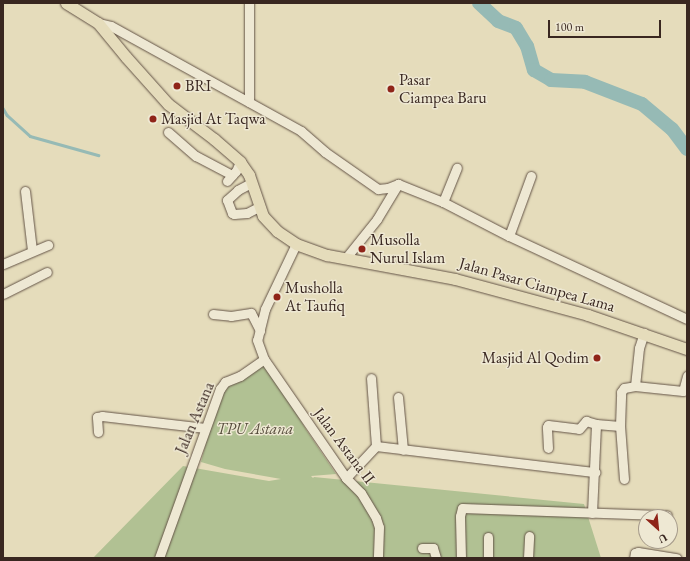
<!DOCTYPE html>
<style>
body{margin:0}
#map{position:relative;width:690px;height:561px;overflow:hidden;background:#e5dcbb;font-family:"EB Garamond",serif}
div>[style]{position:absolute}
.green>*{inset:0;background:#b1c193}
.stream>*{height:2.5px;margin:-1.25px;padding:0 1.25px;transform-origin:1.25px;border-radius:1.25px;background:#96bab5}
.river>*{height:14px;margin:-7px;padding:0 7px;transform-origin:7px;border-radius:7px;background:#96bab5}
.roads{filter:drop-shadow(0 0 1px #645447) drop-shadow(0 0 1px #645447)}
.minor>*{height:9px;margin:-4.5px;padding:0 4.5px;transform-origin:4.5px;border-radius:4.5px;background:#eee8d3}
.major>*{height:11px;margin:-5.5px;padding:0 5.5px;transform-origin:5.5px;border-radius:5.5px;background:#e5dcbb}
.dots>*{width:11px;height:11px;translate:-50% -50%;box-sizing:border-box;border:2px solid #eee8d3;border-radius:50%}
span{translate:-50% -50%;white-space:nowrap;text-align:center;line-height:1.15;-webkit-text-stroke:3px #eee8d3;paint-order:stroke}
.poi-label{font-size:16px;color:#392720}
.left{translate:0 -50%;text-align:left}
.right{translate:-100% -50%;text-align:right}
.street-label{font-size:16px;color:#392720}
.park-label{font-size:16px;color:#574e3d;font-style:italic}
.frame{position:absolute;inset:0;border:4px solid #392720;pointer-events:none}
.north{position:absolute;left:638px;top:509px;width:40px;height:40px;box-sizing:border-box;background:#eee8d3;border:1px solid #a69b8b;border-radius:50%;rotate:153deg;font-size:11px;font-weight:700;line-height:16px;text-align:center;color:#392720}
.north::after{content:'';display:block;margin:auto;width:14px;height:18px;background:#8f2418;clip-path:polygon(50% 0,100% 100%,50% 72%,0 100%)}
.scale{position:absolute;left:548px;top:20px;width:113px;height:18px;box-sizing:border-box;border:2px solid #392720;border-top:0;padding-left:5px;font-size:12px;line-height:14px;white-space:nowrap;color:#392720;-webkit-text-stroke:3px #eee8d3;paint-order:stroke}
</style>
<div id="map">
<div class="green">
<i style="clip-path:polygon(264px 365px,281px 388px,307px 431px,336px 474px,311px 476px,313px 478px,314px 477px,584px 504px,601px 558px,93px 558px,183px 466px,269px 481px,281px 479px,225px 469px,201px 462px,214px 411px,223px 390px,234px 381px)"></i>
</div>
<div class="stream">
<i style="left:3px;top:108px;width:8px;rotate:60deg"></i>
<i style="left:7px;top:115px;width:31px;rotate:42deg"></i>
<i style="left:30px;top:136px;width:71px;rotate:15.6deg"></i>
</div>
<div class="river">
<i style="left:479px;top:3px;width:26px;rotate:43deg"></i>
<i style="left:498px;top:21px;width:19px;rotate:21deg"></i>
<i style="left:516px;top:28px;width:21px;rotate:59deg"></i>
<i style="left:527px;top:46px;width:25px;rotate:74deg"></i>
<i style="left:534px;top:70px;width:20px;rotate:30deg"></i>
<i style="left:551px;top:80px;width:34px;rotate:3deg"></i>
<i style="left:585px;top:82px;width:61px;rotate:21.1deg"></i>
<i style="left:642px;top:104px;width:39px;rotate:40deg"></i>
<i style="left:672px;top:129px;width:25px;rotate:53deg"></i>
</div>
<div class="roads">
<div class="minor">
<i style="left:98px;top:23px;width:13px;rotate:13deg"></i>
<i style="left:111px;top:26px;width:217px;rotate:28.9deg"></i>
<i style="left:301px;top:131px;width:32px;rotate:41deg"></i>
<i style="left:325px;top:152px;width:65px;rotate:34.9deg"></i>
<i style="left:378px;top:189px;width:10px;rotate:-6deg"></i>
<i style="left:388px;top:188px;width:11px;rotate:-22deg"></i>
<i style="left:398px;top:184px;width:48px;rotate:21.8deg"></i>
<i style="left:443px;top:202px;width:74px;rotate:27.3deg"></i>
<i style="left:509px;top:236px;width:196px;rotate:25deg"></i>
<i style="left:249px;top:102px;width:99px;rotate:-90deg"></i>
<i style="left:168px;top:132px;width:37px;rotate:41deg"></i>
<i style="left:196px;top:156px;width:41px;rotate:27.8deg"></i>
<i style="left:227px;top:181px;width:13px;rotate:-48deg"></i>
<i style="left:236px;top:171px;width:10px;rotate:-66deg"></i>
<i style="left:251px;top:183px;width:15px;rotate:152deg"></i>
<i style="left:238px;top:190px;width:15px;rotate:138deg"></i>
<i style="left:227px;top:200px;width:14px;rotate:69deg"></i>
<i style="left:232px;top:213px;width:2px;rotate:27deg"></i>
<i style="left:234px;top:214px;width:13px;rotate:-4deg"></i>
<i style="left:247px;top:213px;width:13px;rotate:-27deg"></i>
<i style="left:25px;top:191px;width:60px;rotate:83.3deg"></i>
<i style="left:443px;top:202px;width:37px;rotate:-68deg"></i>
<i style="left:509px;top:236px;width:64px;rotate:-69.9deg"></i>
<i style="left:296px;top:244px;width:72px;rotate:115.5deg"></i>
<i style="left:265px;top:309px;width:32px;rotate:104deg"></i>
<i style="left:257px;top:340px;width:20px;rotate:70deg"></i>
<i style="left:264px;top:359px;width:145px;rotate:55.4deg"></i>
<i style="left:346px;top:478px;width:21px;rotate:45deg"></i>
<i style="left:361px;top:493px;width:29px;rotate:59deg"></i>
<i style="left:376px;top:518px;width:9px;rotate:72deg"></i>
<i style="left:379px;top:527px;width:31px;rotate:92deg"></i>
<i style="left:345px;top:259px;width:51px;rotate:-51.3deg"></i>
<i style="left:377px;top:219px;width:41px;rotate:-59deg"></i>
<i style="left:3px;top:264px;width:49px;rotate:-22.9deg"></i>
<i style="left:3px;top:294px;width:49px;rotate:-26.6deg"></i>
<i style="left:213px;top:314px;width:18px;rotate:6deg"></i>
<i style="left:231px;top:316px;width:20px;rotate:-9deg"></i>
<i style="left:251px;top:313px;width:20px;rotate:63deg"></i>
<i style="left:635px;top:386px;width:38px;rotate:-84deg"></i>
<i style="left:639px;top:348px;width:16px;rotate:-72deg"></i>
<i style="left:398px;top:397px;width:53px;rotate:84.6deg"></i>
<i style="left:98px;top:432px;width:15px;rotate:-94deg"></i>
<i style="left:97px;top:417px;width:5px;rotate:-11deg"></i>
<i style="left:102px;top:416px;width:104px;rotate:6.6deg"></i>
<i style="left:376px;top:446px;width:221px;rotate:6.8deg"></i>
<i style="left:548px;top:448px;width:21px;rotate:-93deg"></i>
<i style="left:547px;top:427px;width:2px;rotate:-63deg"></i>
<i style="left:548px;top:425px;width:31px;rotate:7deg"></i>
<i style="left:579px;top:429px;width:11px;rotate:-49deg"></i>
<i style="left:586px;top:421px;width:10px;rotate:17deg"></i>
<i style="left:596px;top:424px;width:24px;rotate:5deg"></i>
<i style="left:346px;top:478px;width:44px;rotate:-46.8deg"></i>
<i style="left:376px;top:446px;width:68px;rotate:-94.2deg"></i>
<i style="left:624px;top:479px;width:53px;rotate:-94.3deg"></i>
<i style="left:620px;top:426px;width:34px;rotate:-88deg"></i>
<i style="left:621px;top:392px;width:5px;rotate:-53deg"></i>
<i style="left:624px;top:388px;width:11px;rotate:-10deg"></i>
<i style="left:635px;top:386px;width:48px;rotate:5.9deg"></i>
<i style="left:683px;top:391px;width:16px;rotate:-75deg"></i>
<i style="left:592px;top:513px;width:89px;rotate:-87.4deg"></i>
<i style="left:422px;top:548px;width:11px"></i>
<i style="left:433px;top:548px;width:10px;rotate:73deg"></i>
<i style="left:159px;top:558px;width:180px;rotate:-70.2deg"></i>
<i style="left:220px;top:389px;width:9px;rotate:-54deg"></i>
<i style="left:225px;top:382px;width:16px;rotate:-22deg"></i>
<i style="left:240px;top:376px;width:29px;rotate:-35deg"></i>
<i style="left:461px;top:558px;width:42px;rotate:-91.4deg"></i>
<i style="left:460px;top:516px;width:8px;rotate:-76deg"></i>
<i style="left:462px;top:508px;width:205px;rotate:2deg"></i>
<i style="left:488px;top:558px;width:21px;rotate:-90deg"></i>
<i style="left:528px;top:558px;width:22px;rotate:-87deg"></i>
<i style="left:634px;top:558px;width:5px;rotate:-79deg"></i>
<i style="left:635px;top:553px;width:3px;rotate:-18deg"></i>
<i style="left:638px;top:552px;width:39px;rotate:9deg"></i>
</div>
<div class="major">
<i style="left:66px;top:3px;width:38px;rotate:32deg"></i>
<i style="left:98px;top:23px;width:44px;rotate:50.5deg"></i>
<i style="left:126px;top:57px;width:63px;rotate:48.2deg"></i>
<i style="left:168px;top:104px;width:58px;rotate:37.3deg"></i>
<i style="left:214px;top:139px;width:35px;rotate:41deg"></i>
<i style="left:240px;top:162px;width:16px;rotate:55deg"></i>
<i style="left:249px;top:175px;width:43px;rotate:71.1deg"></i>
<i style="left:263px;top:216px;width:21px;rotate:47deg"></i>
<i style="left:277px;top:231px;width:23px;rotate:34deg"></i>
<i style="left:296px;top:244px;width:33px;rotate:20deg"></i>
<i style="left:327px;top:255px;width:130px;rotate:10.6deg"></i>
<i style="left:455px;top:279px;width:138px;rotate:15.1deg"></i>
<i style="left:588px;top:315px;width:105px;rotate:19deg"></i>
</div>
</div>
<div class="dots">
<i style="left:177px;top:86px;background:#8f2418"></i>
<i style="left:391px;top:89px;background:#8f2418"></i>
<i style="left:153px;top:119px;background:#8f2418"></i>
<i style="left:362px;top:249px;background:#8f2418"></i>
<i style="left:277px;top:297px;background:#8f2418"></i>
<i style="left:597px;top:358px;background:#8f2418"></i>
</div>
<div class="poi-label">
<span class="left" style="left:399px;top:89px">Pasar<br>Ciampea Baru</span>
<span class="left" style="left:185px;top:86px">BRI</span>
<span class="left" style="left:161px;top:119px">Masjid At Taqwa</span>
<span class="left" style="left:370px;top:249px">Musolla<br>Nurul Islam</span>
<span class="left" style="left:285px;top:297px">Musholla<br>At Taufiq</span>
<span class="right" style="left:589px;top:358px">Masjid Al Qodim</span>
</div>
<div class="street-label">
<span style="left:537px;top:285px;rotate:16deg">Jalan Pasar Ciampea Lama</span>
<span style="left:195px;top:418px;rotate:-67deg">Jalan Astana</span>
<span style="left:344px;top:446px;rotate:53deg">Jalan Astana II</span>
</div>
<div class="park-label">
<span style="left:255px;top:429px">TPU Astana</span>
</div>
<div class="frame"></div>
<div class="north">U</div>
<div class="scale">100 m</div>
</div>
